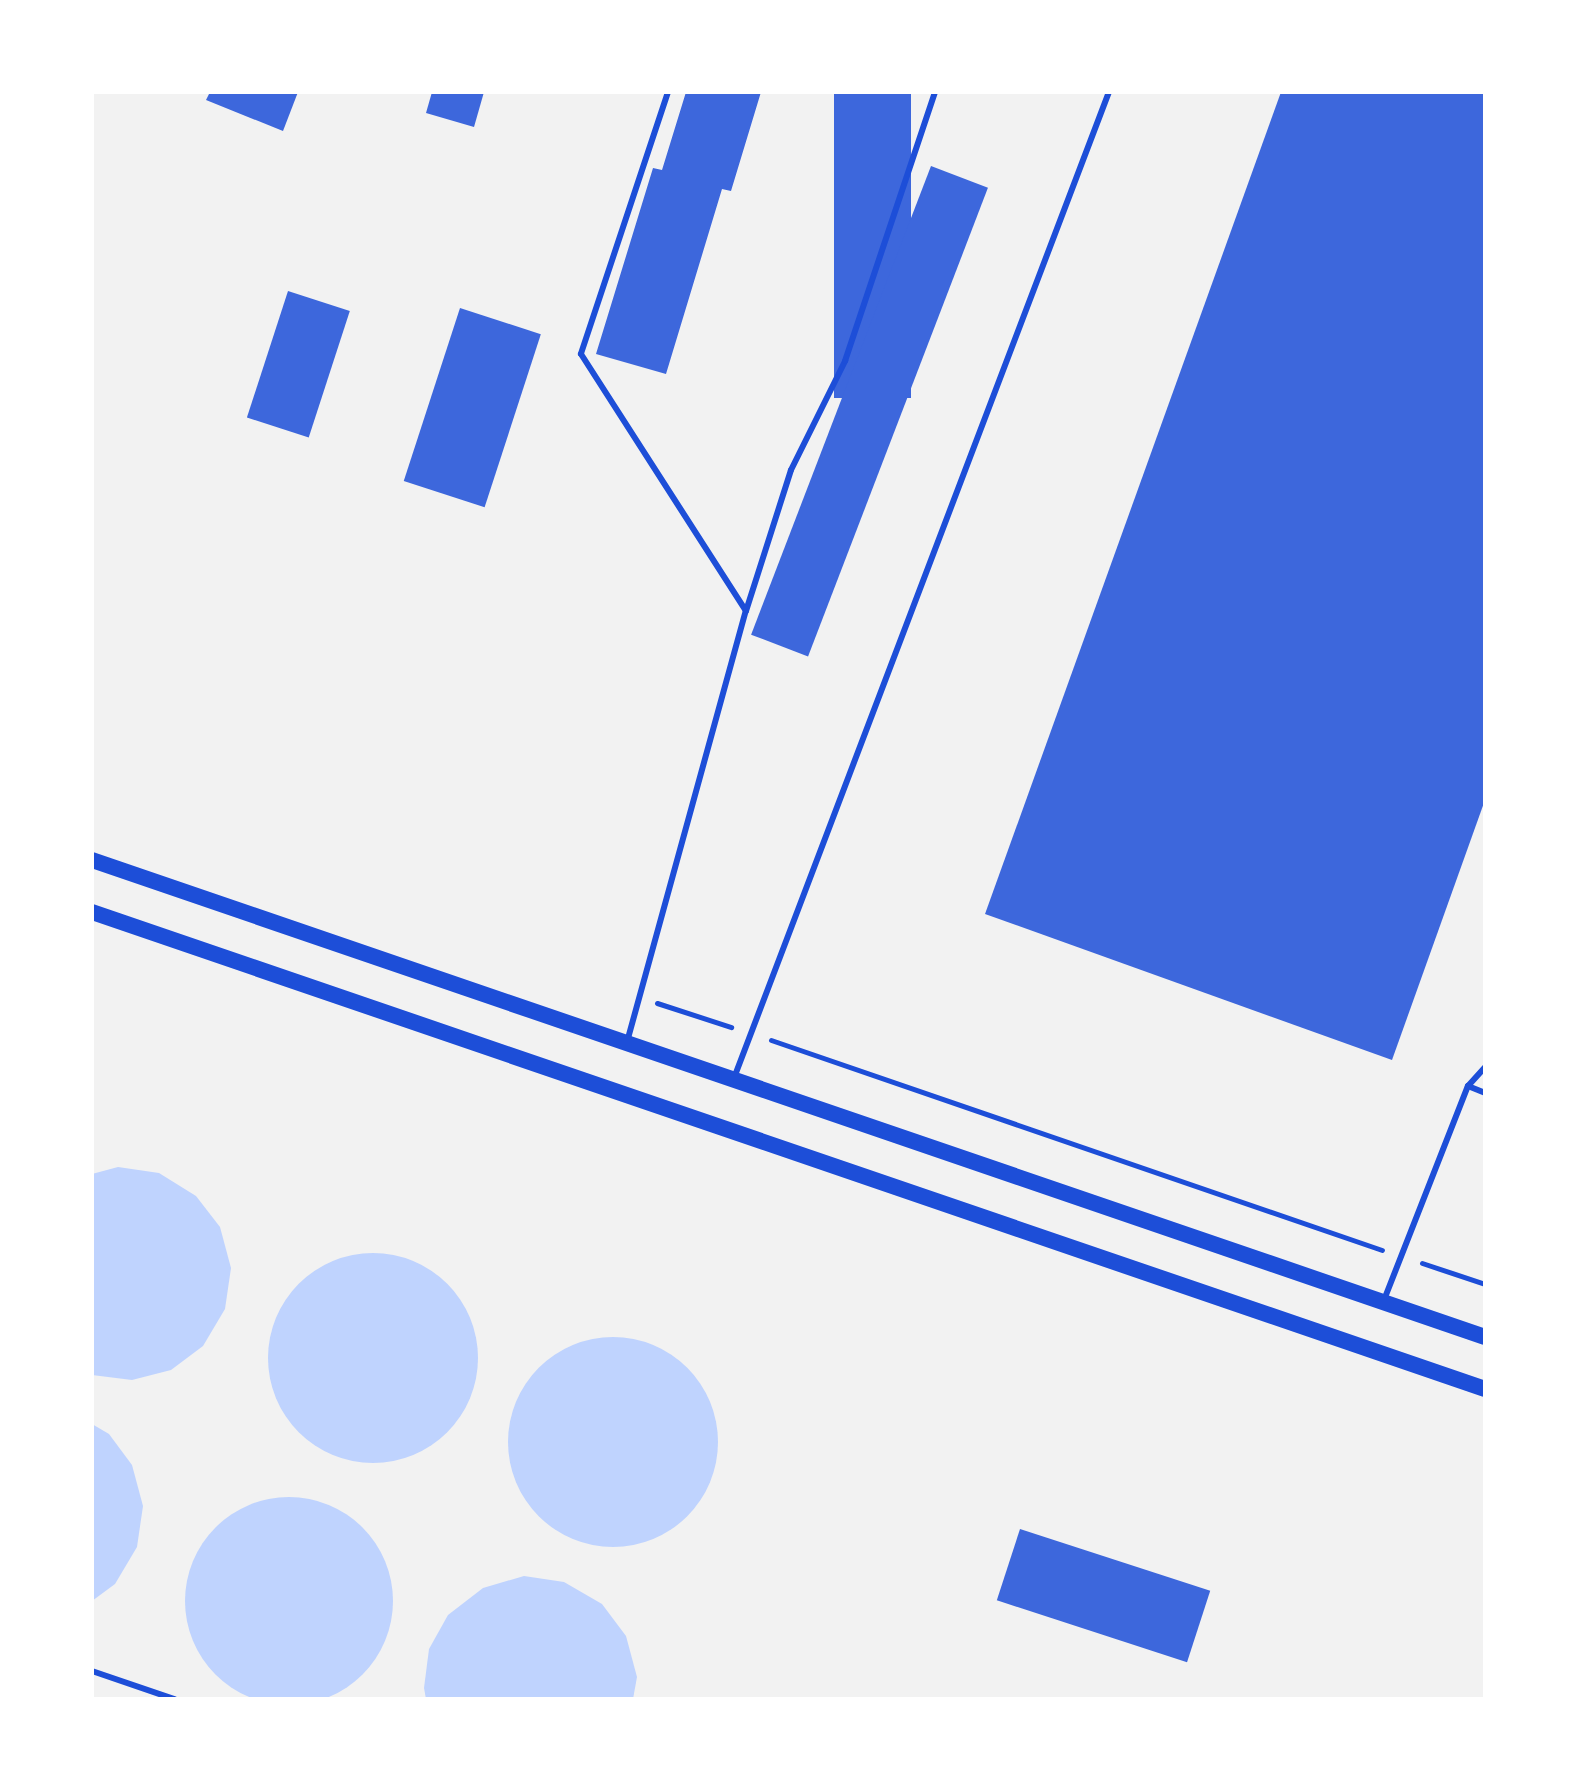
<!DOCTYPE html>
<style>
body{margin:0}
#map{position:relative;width:1577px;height:1791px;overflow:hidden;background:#f2f2f2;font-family:"Nunito Sans",sans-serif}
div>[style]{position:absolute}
.water>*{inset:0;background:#bfd3fe}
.round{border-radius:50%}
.building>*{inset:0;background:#3d67dc;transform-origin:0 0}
.path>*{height:5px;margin:-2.5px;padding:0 2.5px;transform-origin:2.5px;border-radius:2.5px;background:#1d4ed8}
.service>*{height:6px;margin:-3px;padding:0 3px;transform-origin:3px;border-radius:3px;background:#1d4ed8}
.secondary>*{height:16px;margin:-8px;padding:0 8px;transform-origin:8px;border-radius:8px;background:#1d4ed8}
span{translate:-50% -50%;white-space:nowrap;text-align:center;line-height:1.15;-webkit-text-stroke:6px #fff;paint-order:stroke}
.frame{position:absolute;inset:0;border:94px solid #fff;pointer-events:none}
</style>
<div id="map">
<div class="water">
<i style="clip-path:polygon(118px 1167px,159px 1173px,196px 1196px,220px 1227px,231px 1268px,225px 1309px,203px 1346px,171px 1370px,132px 1380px,92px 1375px,92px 1174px)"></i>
<i class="round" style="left:268px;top:1253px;width:210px;height:210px"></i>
<i class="round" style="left:508px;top:1337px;width:210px;height:210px"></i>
<i style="clip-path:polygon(92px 1424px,109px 1434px,132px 1465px,143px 1506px,137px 1547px,115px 1584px,92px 1601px)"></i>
<i class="round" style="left:185px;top:1497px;width:208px;height:208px"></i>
<i style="clip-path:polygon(524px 1576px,564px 1582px,602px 1604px,626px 1636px,637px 1677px,633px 1699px,426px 1699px,424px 1688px,429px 1649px,448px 1615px,483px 1588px)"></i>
</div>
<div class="building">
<i style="clip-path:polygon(210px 92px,298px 92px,283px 131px,206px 100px)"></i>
<i style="clip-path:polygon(432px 92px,484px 92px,474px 127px,426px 113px)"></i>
<i style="clip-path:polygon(686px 92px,761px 92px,731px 191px,722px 189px,666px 374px,596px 354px,653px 168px,662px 170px)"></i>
<i style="left:834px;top:92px;width:77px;height:306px"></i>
<i style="clip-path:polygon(1281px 92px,1485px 92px,1485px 800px,1392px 1060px,985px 914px)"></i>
<i style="left:931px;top:166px;width:61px;height:502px;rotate:21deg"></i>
<i style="left:288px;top:291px;width:65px;height:133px;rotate:18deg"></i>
<i style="left:460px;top:308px;width:85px;height:182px;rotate:18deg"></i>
<i style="left:1020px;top:1529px;width:200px;height:75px;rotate:18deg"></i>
</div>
<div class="path">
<i style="left:657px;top:1003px;width:78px;rotate:18deg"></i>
<i style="left:771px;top:1040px;width:646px;rotate:18.97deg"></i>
<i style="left:1422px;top:1263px;width:66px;rotate:18.4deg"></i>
</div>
<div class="service">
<i style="left:668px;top:92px;width:276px;rotate:108.4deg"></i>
<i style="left:581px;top:354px;width:305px;rotate:57.3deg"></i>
<i style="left:627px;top:1042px;width:447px;rotate:-74.6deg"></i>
<i style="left:746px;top:611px;width:148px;rotate:-72.3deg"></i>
<i style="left:791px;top:470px;width:122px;rotate:-63.6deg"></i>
<i style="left:845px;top:361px;width:284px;rotate:-71.5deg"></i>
<i style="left:734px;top:1078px;width:1055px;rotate:-69.18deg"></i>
<i style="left:1468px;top:1086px;width:25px;rotate:-48deg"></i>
<i style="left:1384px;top:1300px;width:230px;rotate:-68.6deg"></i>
<i style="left:1468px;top:1086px;width:18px;rotate:22deg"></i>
<i style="left:92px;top:1671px;width:87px;rotate:18.9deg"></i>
</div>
<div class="secondary">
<i style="left:92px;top:860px;width:1472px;rotate:18.9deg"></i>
<i style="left:92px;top:912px;width:1472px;rotate:18.9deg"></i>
</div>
<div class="frame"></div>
</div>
